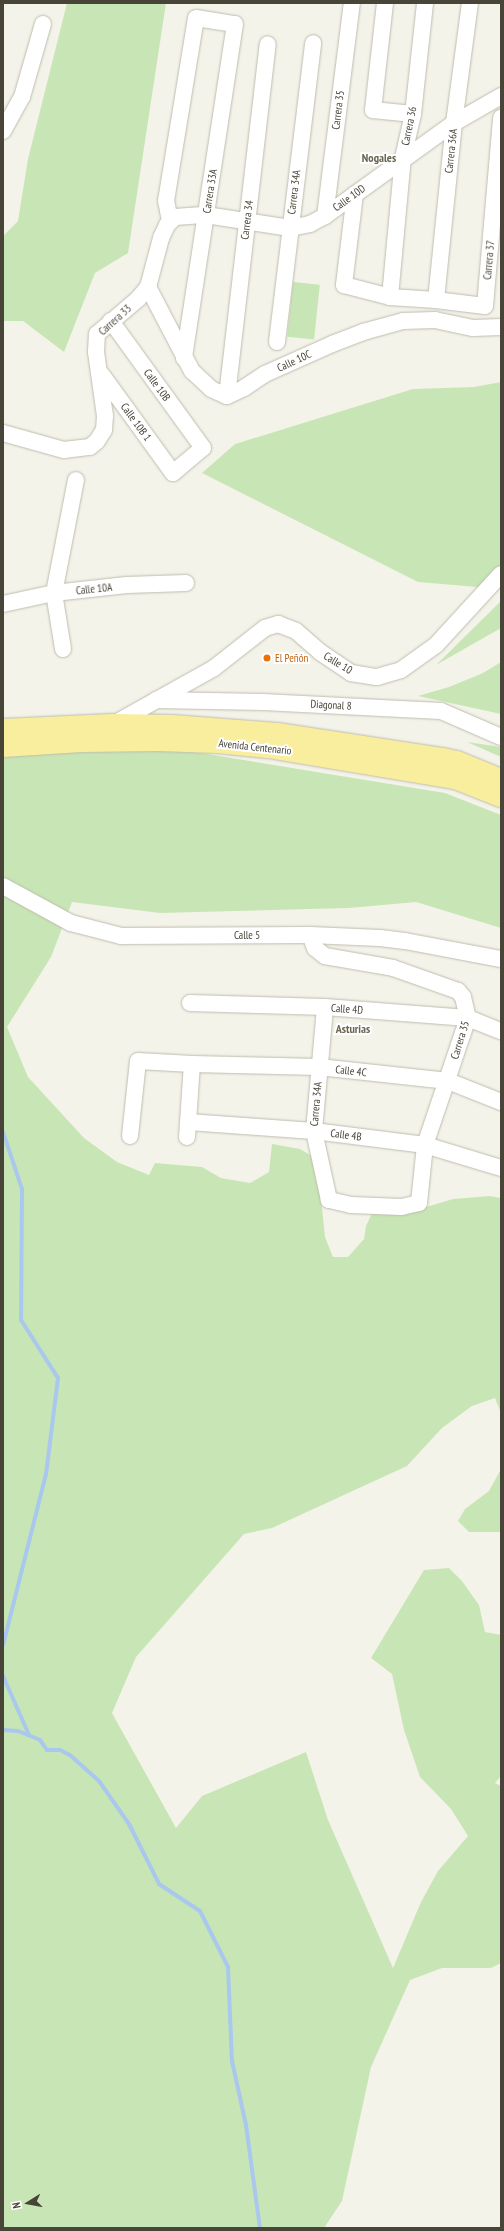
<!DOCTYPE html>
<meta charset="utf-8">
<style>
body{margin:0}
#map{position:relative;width:504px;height:2231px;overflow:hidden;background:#f4f3ea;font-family:"PT Sans Narrow",sans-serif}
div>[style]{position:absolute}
.green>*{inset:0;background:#c8e6b5;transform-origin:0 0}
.stream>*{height:4px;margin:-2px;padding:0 2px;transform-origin:2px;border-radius:2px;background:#aac7ed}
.roads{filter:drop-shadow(0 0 1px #bfbcad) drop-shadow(0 0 1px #bfbcad)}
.minor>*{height:16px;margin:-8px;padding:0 8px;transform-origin:8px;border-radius:8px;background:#fff}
.major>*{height:20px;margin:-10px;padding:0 10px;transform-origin:10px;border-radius:10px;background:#f9ee9e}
.dots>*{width:11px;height:11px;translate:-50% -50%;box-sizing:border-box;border:2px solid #fff;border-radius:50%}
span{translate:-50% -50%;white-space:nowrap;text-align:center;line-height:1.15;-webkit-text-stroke:4px #fff;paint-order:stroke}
.street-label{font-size:11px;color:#484438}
.food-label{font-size:11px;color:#c56008}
.left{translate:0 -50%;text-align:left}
.neighbourhood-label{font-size:12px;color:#6a6450;font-weight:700}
.frame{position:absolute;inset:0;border:4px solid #484438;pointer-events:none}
.north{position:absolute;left:8px;top:2183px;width:40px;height:40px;-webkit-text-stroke:3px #fff;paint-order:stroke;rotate:259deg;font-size:11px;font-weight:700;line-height:16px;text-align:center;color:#484438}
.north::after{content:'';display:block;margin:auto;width:14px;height:18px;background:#484438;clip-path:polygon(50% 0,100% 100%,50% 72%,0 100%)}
</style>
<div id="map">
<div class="green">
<i style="clip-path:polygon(67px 3px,166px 3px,128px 253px,95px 273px,64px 352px,23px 321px,3px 321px,3px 236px,18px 221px,28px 159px)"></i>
<i style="left:293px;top:282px;width:27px;height:55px;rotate:6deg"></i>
<i style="clip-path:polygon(501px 382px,501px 589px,418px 582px,202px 473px,235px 444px,413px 389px,474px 387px)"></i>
<i style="clip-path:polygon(501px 601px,501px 628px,436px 665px)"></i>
<i style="clip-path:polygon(501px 662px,501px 714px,418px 696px,449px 687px,483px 673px)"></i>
<i style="clip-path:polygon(467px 742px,501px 747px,501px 757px)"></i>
<i style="clip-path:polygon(176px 749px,445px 793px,501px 815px,501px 928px,416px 902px,349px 908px,160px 913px,72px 902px,51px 957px,7px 1027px,28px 1077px,84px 1138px,117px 1162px,149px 1175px,155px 1163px,202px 1167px,221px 1178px,250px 1183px,269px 1172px,272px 1144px,300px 1149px,317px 1159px,325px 1237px,333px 1257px,348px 1257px,364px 1239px,366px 1226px,372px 1213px,413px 1211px,453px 1199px,489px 1196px,501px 1198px,501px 1413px,495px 1398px,472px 1406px,442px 1428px,407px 1466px,272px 1528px,244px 1534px,136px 1657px,112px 1713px,176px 1828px,202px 1796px,306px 1752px,328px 1820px,393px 1968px,421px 1902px,438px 1871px,468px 1836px,451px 1809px,420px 1777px,404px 1730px,392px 1674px,371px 1658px,424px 1570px,449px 1568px,462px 1581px,479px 1605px,485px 1632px,501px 1635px,501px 1776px,495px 1783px,501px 1786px,501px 1963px,491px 1968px,442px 1968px,410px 1980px,371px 2067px,342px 2201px,324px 2228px,3px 2228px,3px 754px)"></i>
<i style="clip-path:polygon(501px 1469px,501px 1532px,469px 1532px,458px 1521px,465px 1509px,489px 1491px)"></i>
</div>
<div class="stream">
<i style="left:3px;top:1132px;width:60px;rotate:71.6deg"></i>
<i style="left:22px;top:1189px;width:131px;rotate:90.4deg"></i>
<i style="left:21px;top:1320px;width:69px;rotate:57.5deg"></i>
<i style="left:58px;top:1378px;width:97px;rotate:97.1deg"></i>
<i style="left:46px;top:1474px;width:176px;rotate:104.1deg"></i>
<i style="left:3px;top:1676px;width:64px;rotate:66.2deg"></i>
<i style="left:3px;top:1730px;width:15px;rotate:4deg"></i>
<i style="left:18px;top:1731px;width:24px;rotate:22deg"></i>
<i style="left:40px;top:1740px;width:12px;rotate:55deg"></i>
<i style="left:47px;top:1750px;width:13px"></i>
<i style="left:60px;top:1750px;width:11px;rotate:27deg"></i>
<i style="left:70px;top:1755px;width:39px;rotate:42deg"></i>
<i style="left:99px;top:1781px;width:52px;rotate:55.1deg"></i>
<i style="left:129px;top:1824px;width:67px;rotate:63.4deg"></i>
<i style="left:159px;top:1884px;width:49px;rotate:33.4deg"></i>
<i style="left:200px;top:1911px;width:63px;rotate:63.4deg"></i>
<i style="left:228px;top:1967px;width:94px;rotate:87.6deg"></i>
<i style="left:232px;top:2061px;width:66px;rotate:77.7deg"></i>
<i style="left:246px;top:2125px;width:104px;rotate:82.3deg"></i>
</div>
<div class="roads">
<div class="minor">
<i style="left:385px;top:3px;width:108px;rotate:96.4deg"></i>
<i style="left:373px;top:110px;width:40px;rotate:5.7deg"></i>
<i style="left:3px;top:131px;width:39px;rotate:-61deg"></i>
<i style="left:22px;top:97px;width:76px;rotate:-74deg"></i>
<i style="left:355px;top:194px;width:92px;rotate:96.9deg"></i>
<i style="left:344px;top:285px;width:48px;rotate:14.6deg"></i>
<i style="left:390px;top:297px;width:46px;rotate:3.7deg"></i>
<i style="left:436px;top:300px;width:49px;rotate:7deg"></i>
<i style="left:485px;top:306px;width:189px;rotate:-85.1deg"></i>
<i style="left:325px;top:216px;width:215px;rotate:-82.8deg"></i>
<i style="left:170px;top:221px;width:20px;rotate:-101deg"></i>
<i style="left:166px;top:201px;width:185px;rotate:-80.7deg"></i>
<i style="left:196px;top:18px;width:39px;rotate:9deg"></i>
<i style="left:235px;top:24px;width:338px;rotate:98.7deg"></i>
<i style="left:148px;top:287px;width:95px;rotate:62.4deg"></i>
<i style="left:192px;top:371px;width:26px;rotate:43deg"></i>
<i style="left:211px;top:389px;width:17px;rotate:24deg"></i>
<i style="left:227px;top:396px;width:19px;rotate:-25deg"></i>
<i style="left:244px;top:388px;width:25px;rotate:-34deg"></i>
<i style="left:265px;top:374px;width:73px;rotate:-24.1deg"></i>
<i style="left:332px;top:344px;width:33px;rotate:-21deg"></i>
<i style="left:363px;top:332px;width:41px;rotate:-15.4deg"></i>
<i style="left:403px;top:321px;width:32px;rotate:-2deg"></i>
<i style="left:435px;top:320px;width:39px;rotate:12deg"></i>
<i style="left:473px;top:328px;width:28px;rotate:-2deg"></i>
<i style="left:390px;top:297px;width:140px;rotate:-84.7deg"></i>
<i style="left:403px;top:158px;width:45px;rotate:-77.2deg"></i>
<i style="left:413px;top:114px;width:112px;rotate:-83.8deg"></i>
<i style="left:436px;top:300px;width:178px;rotate:-84.2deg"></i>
<i style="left:454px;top:123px;width:121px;rotate:-82.4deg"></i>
<i style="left:277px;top:342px;width:301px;rotate:-83.1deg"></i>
<i style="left:102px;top:375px;width:121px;rotate:54.1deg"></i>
<i style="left:173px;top:473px;width:39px;rotate:-40deg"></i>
<i style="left:203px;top:448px;width:157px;rotate:-125.9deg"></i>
<i style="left:227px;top:396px;width:354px;rotate:-83.4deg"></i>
<i style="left:3px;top:433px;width:63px;rotate:15.6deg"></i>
<i style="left:64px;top:450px;width:26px;rotate:-7deg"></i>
<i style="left:90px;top:447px;width:9px;rotate:-41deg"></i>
<i style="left:97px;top:441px;width:13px;rotate:-58deg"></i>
<i style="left:104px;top:430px;width:14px;rotate:-86deg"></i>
<i style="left:105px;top:416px;width:65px;rotate:-98deg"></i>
<i style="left:96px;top:352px;width:18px;rotate:-87deg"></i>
<i style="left:97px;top:334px;width:54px;rotate:-40.5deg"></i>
<i style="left:138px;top:299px;width:16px;rotate:-50deg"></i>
<i style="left:148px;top:287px;width:51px;rotate:-75.1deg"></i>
<i style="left:161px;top:238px;width:14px;rotate:-65deg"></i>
<i style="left:167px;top:225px;width:11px;rotate:-45deg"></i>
<i style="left:175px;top:217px;width:31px;rotate:-4deg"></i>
<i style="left:206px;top:215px;width:85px;rotate:8.8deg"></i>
<i style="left:290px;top:228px;width:20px;rotate:-11deg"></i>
<i style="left:310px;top:224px;width:17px;rotate:-28deg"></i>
<i style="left:325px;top:216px;width:159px;rotate:-35.8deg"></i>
<i style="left:454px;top:123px;width:54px;rotate:-29.9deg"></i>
<i style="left:3px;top:604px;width:52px;rotate:-12.2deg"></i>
<i style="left:54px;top:593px;width:73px;rotate:-6.3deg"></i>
<i style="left:127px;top:585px;width:59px;rotate:-1.9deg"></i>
<i style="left:63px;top:649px;width:57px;rotate:-99.1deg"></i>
<i style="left:54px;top:593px;width:115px;rotate:-79deg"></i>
<i style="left:156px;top:700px;width:107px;rotate:1.1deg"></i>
<i style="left:263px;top:702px;width:178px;rotate:2.9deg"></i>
<i style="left:441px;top:711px;width:65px;rotate:23.4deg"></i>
<i style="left:112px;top:725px;width:117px;rotate:-29.2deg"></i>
<i style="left:214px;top:668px;width:65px;rotate:-38.1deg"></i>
<i style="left:265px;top:628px;width:14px;rotate:-17deg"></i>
<i style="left:278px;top:624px;width:19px;rotate:21deg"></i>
<i style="left:296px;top:631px;width:32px;rotate:41deg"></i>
<i style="left:320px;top:652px;width:37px;rotate:34deg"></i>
<i style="left:351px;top:673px;width:26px;rotate:9deg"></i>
<i style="left:377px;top:677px;width:25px;rotate:-16deg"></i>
<i style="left:401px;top:670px;width:43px;rotate:-35.5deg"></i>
<i style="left:436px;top:645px;width:96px;rotate:-47.5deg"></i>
<i style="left:3px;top:886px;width:77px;rotate:28.6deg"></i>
<i style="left:71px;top:923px;width:52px;rotate:14.6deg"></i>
<i style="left:121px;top:936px;width:189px;rotate:-0.3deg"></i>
<i style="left:310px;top:935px;width:70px;rotate:2.5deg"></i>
<i style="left:380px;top:938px;width:25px;rotate:7deg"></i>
<i style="left:405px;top:941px;width:98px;rotate:10.6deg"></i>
<i style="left:310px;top:935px;width:14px;rotate:69deg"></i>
<i style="left:315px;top:948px;width:13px;rotate:39deg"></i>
<i style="left:325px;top:956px;width:69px;rotate:10deg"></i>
<i style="left:393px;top:968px;width:69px;rotate:19.5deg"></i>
<i style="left:458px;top:991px;width:8px;rotate:50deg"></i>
<i style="left:463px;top:997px;width:22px;rotate:77deg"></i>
<i style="left:468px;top:1018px;width:134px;rotate:108.7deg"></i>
<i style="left:425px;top:1145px;width:58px;rotate:95.9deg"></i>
<i style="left:419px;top:1203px;width:18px;rotate:167deg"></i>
<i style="left:401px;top:1207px;width:50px;rotate:-177.7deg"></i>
<i style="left:351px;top:1205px;width:23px;rotate:-167deg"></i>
<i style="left:329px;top:1200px;width:71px;rotate:-102.3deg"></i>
<i style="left:314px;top:1131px;width:124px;rotate:-84.9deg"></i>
<i style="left:190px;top:1003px;width:135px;rotate:1.7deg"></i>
<i style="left:325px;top:1007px;width:143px;rotate:4.4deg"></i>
<i style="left:468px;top:1018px;width:35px;rotate:22deg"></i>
<i style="left:188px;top:1122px;width:126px;rotate:4.1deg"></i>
<i style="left:314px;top:1131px;width:112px;rotate:7.2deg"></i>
<i style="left:425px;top:1145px;width:79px;rotate:16.8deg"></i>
<i style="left:130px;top:1136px;width:75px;rotate:-83.9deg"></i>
<i style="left:138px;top:1061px;width:54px;rotate:3.2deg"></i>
<i style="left:187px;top:1137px;width:73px;rotate:-86.1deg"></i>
<i style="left:192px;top:1064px;width:127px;rotate:1.4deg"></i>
<i style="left:319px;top:1067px;width:130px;rotate:6.2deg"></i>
<i style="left:448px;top:1081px;width:57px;rotate:21.6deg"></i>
</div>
<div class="major">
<i style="left:3px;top:729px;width:110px;rotate:-2.6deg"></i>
<i style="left:113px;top:724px;width:59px;rotate:1deg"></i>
<i style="left:172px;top:725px;width:105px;rotate:4.4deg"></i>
<i style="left:277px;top:733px;width:168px;rotate:8.6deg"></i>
<i style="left:443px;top:758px;width:14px;rotate:12deg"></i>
<i style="left:457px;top:761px;width:48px;rotate:22.2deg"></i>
<i style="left:3px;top:747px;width:78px;rotate:-3.7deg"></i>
<i style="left:81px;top:742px;width:77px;rotate:-0.7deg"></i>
<i style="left:158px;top:741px;width:59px;rotate:1.9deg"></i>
<i style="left:217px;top:743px;width:51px;rotate:5.6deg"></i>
<i style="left:268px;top:748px;width:190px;rotate:9.4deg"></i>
<i style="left:455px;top:779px;width:49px;rotate:21.4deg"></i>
</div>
</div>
<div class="dots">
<i style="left:267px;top:658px;background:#e8710a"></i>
</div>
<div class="street-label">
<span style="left:338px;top:110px;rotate:-83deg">Carrera 35</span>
<span style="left:409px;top:126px;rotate:-79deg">Carrera 36</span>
<span style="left:451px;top:151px;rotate:-84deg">Carrera 36A</span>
<span style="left:210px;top:191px;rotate:-81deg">Carrera 33A</span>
<span style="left:294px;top:192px;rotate:-83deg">Carrera 34A</span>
<span style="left:349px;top:198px;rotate:-36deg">Calle 10D</span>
<span style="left:247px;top:220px;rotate:-83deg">Carrera 34</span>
<span style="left:489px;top:260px;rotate:-85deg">Carrera 37</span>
<span style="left:115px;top:320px;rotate:-42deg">Carrera 33</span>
<span style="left:294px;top:361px;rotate:-25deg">Calle 10C</span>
<span style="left:157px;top:385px;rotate:54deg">Calle 10B</span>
<span style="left:136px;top:422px;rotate:54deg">Calle 10B 1</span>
<span style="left:94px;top:589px;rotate:-6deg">Calle 10A</span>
<span style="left:338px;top:663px;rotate:31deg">Calle 10</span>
<span style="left:331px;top:705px;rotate:3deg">Diagonal 8</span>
<span style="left:255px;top:747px;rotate:6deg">Avenida Centenario</span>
<span style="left:247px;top:935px">Calle 5</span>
<span style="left:347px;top:1009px;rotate:4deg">Calle 4D</span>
<span style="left:460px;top:1040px;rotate:-73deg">Carrera 35</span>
<span style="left:351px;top:1071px;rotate:6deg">Calle 4C</span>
<span style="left:316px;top:1104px;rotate:-85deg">Carrera 34A</span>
<span style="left:346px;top:1135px;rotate:7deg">Calle 4B</span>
</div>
<div class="food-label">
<span class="left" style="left:275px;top:658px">El Peñón</span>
</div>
<div class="neighbourhood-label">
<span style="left:379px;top:158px">Nogales</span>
<span style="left:353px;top:1029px">Asturias</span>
</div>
<div class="frame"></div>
<div class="north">N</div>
</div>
